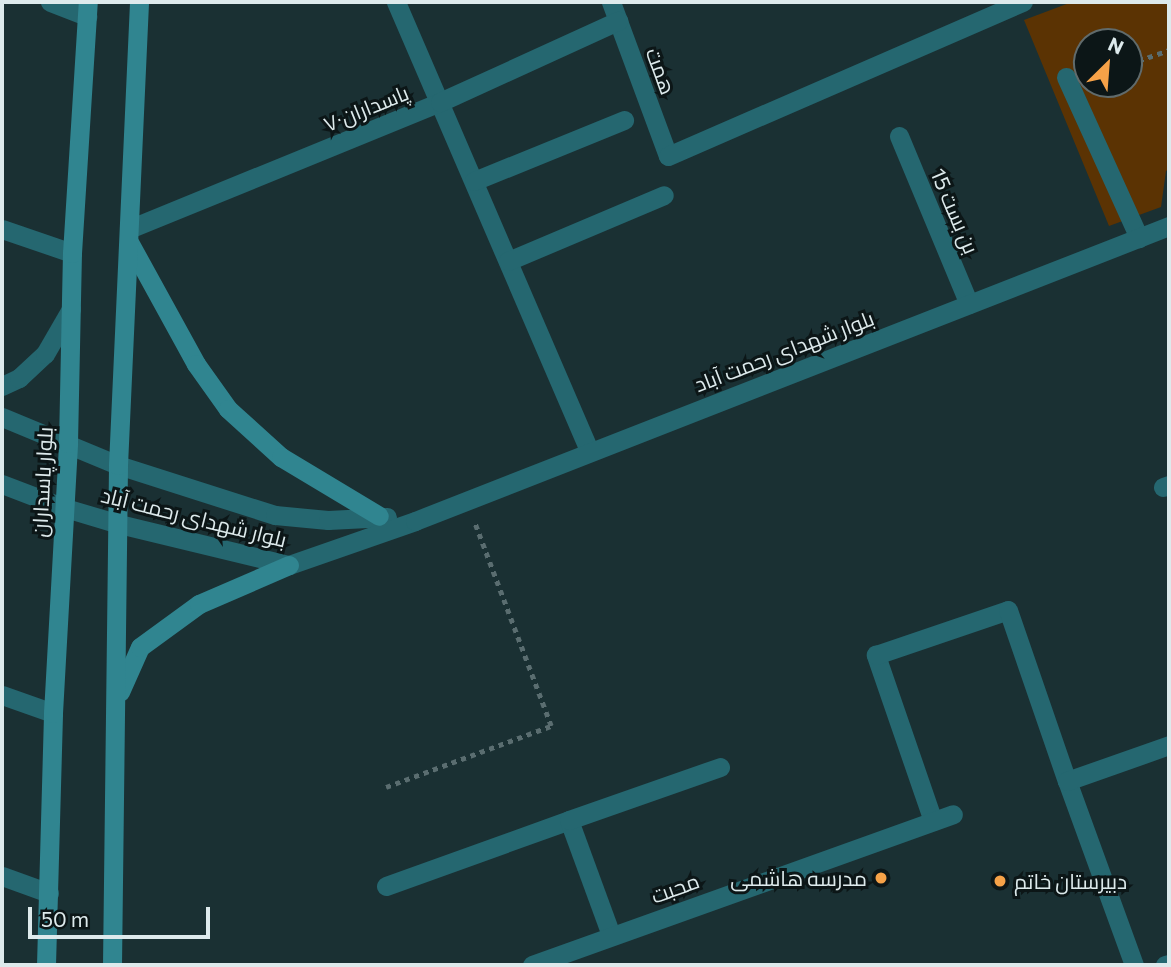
<!DOCTYPE html>
<meta charset="utf-8">
<style>
body{margin:0}
#map{position:relative;width:1171px;height:967px;overflow:hidden;background:#1a3033;font-family:Commissioner,Cairo,sans-serif}
div>[style]{position:absolute}
.green>*{inset:0;background:#5b3303}
.path>*{height:4.5px;margin-top:-2.25px;transform-origin:0;background:repeating-linear-gradient(90deg,#5a6d70 0 5px,transparent 0 10px)}
.minor>*{height:19px;margin:-9.5px;padding:0 9.5px;transform-origin:9.5px;border-radius:9.5px;background:#256770}
.tertiary>*{height:19px;margin:-9.5px;padding:0 9.5px;transform-origin:9.5px;border-radius:9.5px;background:#256770}
.secondary>*{height:19px;margin:-9.5px;padding:0 9.5px;transform-origin:9.5px;border-radius:9.5px;background:#308590}
.dots>*{width:19px;height:19px;translate:-50% -50%;box-sizing:border-box;border:4px solid #0c1617;border-radius:50%}
span{translate:-50% -50%;white-space:nowrap;text-align:center;line-height:1.15;-webkit-text-stroke:6px #0c1617;paint-order:stroke}
.street-label{font-size:21px;color:#ddeaec}
.poi-label{font-size:21px;color:#ddeaec}
.right{translate:-100% -50%;text-align:right}
.left{translate:0 -50%;text-align:left}
.frame{position:absolute;inset:0;border:4px solid #ddeaec;pointer-events:none}
.north{position:absolute;left:1073px;top:28px;width:70px;height:70px;box-sizing:border-box;background:#0c1617;border:2px solid #606b6c;border-radius:50%;rotate:25deg;font-size:19px;font-weight:700;line-height:28px;text-align:center;color:#ddeaec}
.north::after{content:'';display:block;margin:auto;width:24px;height:32px;background:#f6a248;clip-path:polygon(50% 0,100% 100%,50% 72%,0 100%)}
.scale{position:absolute;left:28px;top:907px;width:182px;height:32px;box-sizing:border-box;border:4px solid #ddeaec;border-top:0;padding-left:9px;font-size:21px;line-height:24px;white-space:nowrap;color:#ddeaec;-webkit-text-stroke:5px #0c1617;paint-order:stroke}
</style>
<div id="map">
<div class="green">
<i style="clip-path:polygon(evenodd,1072px 2px,1169px 2px,1169px 169px,1166px 171px,1161px 207px,1109px 226px,1024px 20px,1072px 2px,1087px 42px,1129px 42px,1129px 84px,1087px 84px,1087px 42px)"></i>
</div>
<div class="path">
<i style="left:1129px;top:64px;width:42px;rotate:-19.3deg"></i>
<i style="left:386px;top:787px;width:176px;rotate:-20.3deg"></i>
<i style="left:551px;top:726px;width:219px;rotate:-110.6deg"></i>
</div>
<div class="minor">
<i style="left:50px;top:2px;width:40px;rotate:21deg"></i>
<i style="left:396px;top:2px;width:489px;rotate:66.7deg"></i>
<i style="left:611px;top:2px;width:164px;rotate:69.7deg"></i>
<i style="left:668px;top:156px;width:387px;rotate:-23.5deg"></i>
<i style="left:1066px;top:77px;width:177px;rotate:65.6deg"></i>
<i style="left:899px;top:136px;width:182px;rotate:67.4deg"></i>
<i style="left:474px;top:181px;width:162px;rotate:-22.1deg"></i>
<i style="left:2px;top:229px;width:74px;rotate:18.9deg"></i>
<i style="left:129px;top:229px;width:336px;rotate:-22.2deg"></i>
<i style="left:440px;top:102px;width:196px;rotate:-24.5deg"></i>
<i style="left:508px;top:261px;width:169px;rotate:-22.9deg"></i>
<i style="left:1163px;top:487px;width:6px;rotate:-18deg"></i>
<i style="left:2px;top:695px;width:54px;rotate:19.4deg"></i>
<i style="left:933px;top:821px;width:176px;rotate:-109deg"></i>
<i style="left:876px;top:655px;width:139px;rotate:-18.8deg"></i>
<i style="left:1008px;top:610px;width:181px;rotate:71deg"></i>
<i style="left:2px;top:876px;width:50px;rotate:19.9deg"></i>
<i style="left:386px;top:886px;width:195px;rotate:-19.8deg"></i>
<i style="left:611px;top:935px;width:122px;rotate:-110.1deg"></i>
<i style="left:569px;top:820px;width:160px;rotate:-19.3deg"></i>
<i style="left:532px;top:965px;width:447px;rotate:-19.7deg"></i>
<i style="left:1134px;top:965px;width:196px;rotate:-110deg"></i>
<i style="left:1067px;top:781px;width:108px;rotate:-19.4deg"></i>
<i style="left:1165px;top:965px;width:4px;rotate:-14deg"></i>
</div>
<div class="tertiary">
<i style="left:2px;top:386px;width:19px;rotate:-25deg"></i>
<i style="left:19px;top:378px;width:35px;rotate:-43deg"></i>
<i style="left:45px;top:354px;width:52px;rotate:-60deg"></i>
<i style="left:2px;top:417px;width:126px;rotate:22.5deg"></i>
<i style="left:118px;top:465px;width:165px;rotate:17.7deg"></i>
<i style="left:275px;top:515px;width:53px;rotate:5.4deg"></i>
<i style="left:328px;top:520px;width:59px;rotate:-2.9deg"></i>
<i style="left:2px;top:484px;width:64px;rotate:21deg"></i>
<i style="left:62px;top:507px;width:59px;rotate:16.6deg"></i>
<i style="left:119px;top:524px;width:175px;rotate:13.6deg"></i>
<i style="left:289px;top:565px;width:133px;rotate:-19.2deg"></i>
<i style="left:415px;top:521px;width:810px;rotate:-21.37deg"></i>
</div>
<div class="secondary">
<i style="left:129px;top:242px;width:139px;rotate:61.2deg"></i>
<i style="left:196px;top:364px;width:55px;rotate:54.6deg"></i>
<i style="left:228px;top:409px;width:72px;rotate:42.2deg"></i>
<i style="left:281px;top:457px;width:114px;rotate:31deg"></i>
<i style="left:120px;top:692px;width:49px;rotate:-66deg"></i>
<i style="left:140px;top:647px;width:73px;rotate:-36.1deg"></i>
<i style="left:199px;top:604px;width:98px;rotate:-23.4deg"></i>
<i style="left:46px;top:965px;width:252px;rotate:-88.4deg"></i>
<i style="left:53px;top:713px;width:270px;rotate:-86.8deg"></i>
<i style="left:68px;top:443px;width:190px;rotate:-88.8deg"></i>
<i style="left:72px;top:253px;width:252px;rotate:-86.4deg"></i>
<i style="left:112px;top:965px;width:500px;rotate:-89.31deg"></i>
<i style="left:118px;top:465px;width:463px;rotate:-87.4deg"></i>
</div>
<div class="dots">
<i style="left:881px;top:878px;background:#f6a248"></i>
<i style="left:1000px;top:881px;background:#f6a248"></i>
</div>
<div class="street-label">
<span style="left:661px;top:71px;rotate:70deg">همت</span>
<span style="left:366px;top:108px;rotate:-22deg">پاسداران۷۰</span>
<span style="left:955px;top:211px;rotate:67deg">بن بست 15</span>
<span style="left:784px;top:351px;rotate:-21deg">بلوار شهدای رحمت آباد</span>
<span style="left:42px;top:482px;rotate:-87deg">بلوار پاسداران</span>
<span style="left:194px;top:517px;rotate:14deg">بلوار شهدای رحمت آباد</span>
<span style="left:675px;top:888px;rotate:-20deg">محبت</span>
</div>
<div class="poi-label">
<span class="right" style="left:867px;top:878px">مدرسه هاشمی</span>
<span class="left" style="left:1014px;top:881px">دبیرستان خاتم</span>
</div>
<div class="frame"></div>
<div class="north">N</div>
<div class="scale">50 m</div>
</div>
